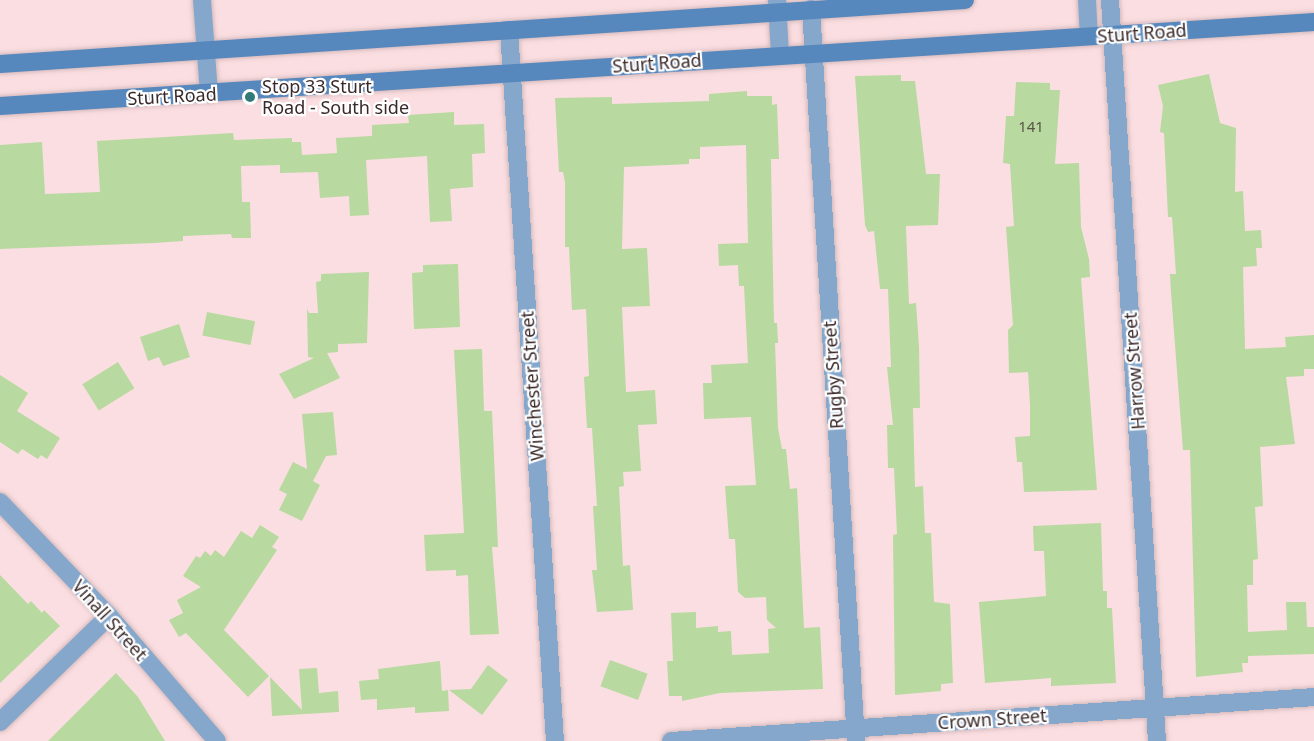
<!DOCTYPE html>
<style>
body{margin:0}
#map{position:relative;width:1314px;height:741px;overflow:hidden;background:#fbdee1;font-family:"Noto Sans",sans-serif}
div>[style]{position:absolute}
.building>*{inset:0;background:#b8d99f;transform-origin:0 0}
.roads{filter:drop-shadow(0 0 2px #d4babc) drop-shadow(0 0 2px #d4babc)}
.street>*{height:18px;margin:-9px;padding:0 9px;transform-origin:9px;border-radius:9px;background:#86a7cc}
.secondary>*{height:18px;margin:-9px;padding:0 9px;transform-origin:9px;border-radius:9px;background:#5687bd}
.dots>*{width:16px;height:16px;translate:-50% -50%;box-sizing:border-box;border:3px solid #fff;border-radius:50%}
span{translate:-50% -50%;white-space:nowrap;text-align:center;line-height:1.15;-webkit-text-stroke:4.5px #fff;paint-order:stroke}
.number-label{font-size:15px;color:#5a5547}
.number-label span{-webkit-text-stroke-width:0}
.street-label{font-size:18px;color:#3a292a}
.poi-label{font-size:18px;color:#3a292a}
.left{translate:0 -50%;text-align:left}
</style>
<div id="map">
<div class="building">
<i style="clip-path:polygon(1209px 74px,1220px 123px,1236px 128px,1235px 192px,1243px 191px,1245px 231px,1261px 230px,1262px 248px,1256px 248px,1257px 266px,1243px 267px,1245px 349px,1286px 347px,1285px 337px,1314px 335px,1314px 369px,1304px 369px,1304px 376px,1286px 377px,1295px 444px,1260px 447px,1263px 506px,1255px 507px,1258px 559px,1253px 560px,1253px 585px,1247px 585px,1248px 632px,1287px 630px,1286px 602px,1306px 602px,1307px 627px,1314px 627px,1314px 654px,1248px 656px,1248px 663px,1242px 663px,1243px 672px,1196px 677px,1190px 450px,1183px 450px,1171px 292px,1170px 274px,1176px 274px,1172px 217px,1168px 217px,1164px 133px,1160px 132px,1163px 106px,1158px 85px)"></i>
<i style="clip-path:polygon(901px 75px,901px 81px,915px 81px,926px 174px,940px 174px,938px 225px,906px 226px,909px 304px,916px 303px,919px 347px,920px 408px,913px 408px,915px 487px,923px 486px,925px 533px,931px 533px,934px 602px,950px 604px,953px 683px,941px 684px,941px 691px,895px 695px,893px 535px,897px 534px,894px 468px,888px 468px,887px 425px,893px 425px,887px 367px,891px 367px,888px 289px,880px 289px,874px 231px,868px 232px,865px 225px,855px 76px)"></i>
<i style="clip-path:polygon(1016px 82px,1050px 83px,1050px 90px,1060px 90px,1055px 164px,1079px 163px,1081px 227px,1089px 259px,1090px 277px,1081px 278px,1097px 490px,1024px 492px,1022px 462px,1017px 462px,1015px 437px,1030px 436px,1030px 405px,1028px 372px,1009px 373px,1008px 330px,1013px 325px,1006px 227px,1014px 226px,1010px 164px,1003px 163px,1006px 116px,1014px 116px)"></i>
<i style="clip-path:polygon(747px 91px,747px 96px,772px 96px,772px 105px,777px 104px,779px 159px,771px 159px,772px 224px,774px 323px,777px 323px,778px 343px,775px 343px,778px 428px,782px 449px,786px 449px,790px 489px,797px 488px,804px 628px,820px 627px,823px 689px,720px 693px,682px 701px,682px 696px,669px 696px,667px 661px,673px 661px,671px 613px,696px 612px,696px 628px,718px 626px,718px 632px,731px 631px,732px 655px,769px 653px,768px 629px,776px 628px,767px 620px,766px 597px,745px 598px,738px 592px,735px 539px,729px 539px,725px 486px,756px 485px,751px 417px,704px 419px,703px 383px,712px 383px,711px 365px,748px 363px,744px 286px,739px 286px,738px 265px,719px 266px,718px 244px,748px 243px,746px 145px,700px 147px,700px 159px,689px 159px,689px 164px,624px 167px,622px 249px,647px 248px,650px 306px,622px 307px,626px 392px,655px 390px,657px 424px,638px 425px,641px 471px,623px 472px,624px 486px,619px 487px,623px 566px,630px 565px,633px 610px,597px 612px,592px 570px,597px 570px,593px 506px,597px 506px,592px 428px,587px 428px,584px 377px,589px 376px,586px 309px,572px 310px,569px 247px,565px 247px,565px 182px,563px 172px,559px 172px,555px 98px,612px 97px,612px 104px,709px 101px,709px 94px)"></i>
<i style="clip-path:polygon(454px 112px,454px 125px,484px 124px,485px 153px,472px 154px,473px 187px,450px 189px,452px 221px,430px 222px,427px 156px,366px 160px,369px 215px,350px 216px,349px 196px,320px 198px,318px 172px,280px 173px,280px 165px,241px 166px,242px 202px,250px 202px,251px 238px,232px 238px,231px 234px,183px 236px,183px 241px,154px 243px,0 249px,0 145px,42px 142px,45px 194px,100px 192px,97px 141px,233px 133px,234px 140px,292px 138px,292px 142px,301px 142px,302px 155px,337px 153px,336px 138px,372px 136px,372px 125px,409px 123px,408px 115px)"></i>
<i style="clip-path:polygon(458px 264px,460px 327px,414px 329px,412px 273px,423px 272px,423px 265px)"></i>
<i style="clip-path:polygon(369px 272px,367px 343px,338px 344px,338px 352px,327px 353px,340px 378px,294px 399px,279px 374px,314px 358px,308px 357px,307px 309px,309px 313px,318px 313px,316px 282px,321px 281px,321px 274px)"></i>
<i style="left:207px;top:312px;width:49px;height:24px;rotate:11deg"></i>
<i style="clip-path:polygon(179px 324px,190px 357px,163px 366px,159px 357px,148px 361px,140px 337px)"></i>
<i style="clip-path:polygon(482px 349px,484px 411px,492px 411px,498px 547px,492px 547px,499px 634px,470px 635px,468px 575px,456px 576px,456px 570px,426px 571px,424px 535px,464px 533px,454px 350px)"></i>
<i style="left:118px;top:362px;width:31px;height:42px;rotate:58deg"></i>
<i style="clip-path:polygon(0 375px,28px 393px,17px 411px,60px 438px,47px 459px,41px 455px,38px 459px,22px 449px,18px 454px,0 442px)"></i>
<i style="clip-path:polygon(333px 412px,337px 455px,326px 456px,313px 481px,320px 485px,302px 521px,279px 510px,287px 494px,279px 490px,293px 462px,307px 469px,302px 414px)"></i>
<i style="clip-path:polygon(1101px 523px,1103px 591px,1107px 591px,1107px 608px,1112px 608px,1116px 683px,1051px 686px,1051px 678px,985px 683px,979px 602px,1046px 596px,1044px 551px,1034px 551px,1033px 526px)"></i>
<i style="clip-path:polygon(260px 525px,279px 537px,272px 547px,277px 550px,224px 630px,269px 676px,248px 697px,186px 633px,179px 637px,169px 620px,183px 613px,177px 600px,201px 587px,183px 576px,196px 556px,200px 558px,205px 551px,211px 556px,215px 550px,224px 557px,241px 531px,252px 538px)"></i>
<i style="clip-path:polygon(0 575px,28px 604px,31px 601px,42px 613px,44px 610px,60px 626px,0 683px)"></i>
<i style="left:610px;top:660px;width:40px;height:28px;rotate:20deg"></i>
<i style="clip-path:polygon(440px 661px,442px 691px,448px 690px,449px 711px,415px 713px,415px 707px,377px 710px,377px 699px,361px 700px,359px 681px,379px 679px,378px 669px)"></i>
<i style="clip-path:polygon(488px 665px,508px 680px,482px 715px,449px 690px,471px 689px)"></i>
<i style="clip-path:polygon(317px 668px,319px 693px,338px 691px,339px 712px,272px 716px,270px 677px,302px 710px,299px 669px)"></i>
<i style="clip-path:polygon(116px 673px,138px 697px,165px 741px,48px 741px)"></i>
</div>
<div class="roads">
<div class="street">
<i style="left:202px;top:0;width:94px;rotate:85.7deg"></i>
<i style="left:777px;top:0;width:55px;rotate:86.9deg"></i>
<i style="left:1087px;top:0;width:36px;rotate:87deg"></i>
<i style="left:1110px;top:0;width:742px;rotate:86.37deg"></i>
<i style="left:811px;top:9px;width:733px;rotate:86.48deg"></i>
<i style="left:509px;top:30px;width:712px;rotate:86.3deg"></i>
<i style="left:0;top:502px;width:158px;rotate:46.3deg"></i>
<i style="left:109px;top:616px;width:165px;rotate:49.2deg"></i>
<i style="left:0;top:722px;width:152px;rotate:-44.2deg"></i>
<i style="left:671px;top:741px;width:645px;rotate:-3.91deg"></i>
</div>
<div class="secondary">
<i style="left:0;top:64px;width:967px;rotate:-3.79deg"></i>
<i style="left:0;top:106px;width:1317px;rotate:-3.66deg"></i>
</div>
</div>
<div class="dots">
<i style="left:250px;top:97px;background:#317a78"></i>
</div>
<div class="number-label">
<span style="left:1031px;top:127px">141</span>
</div>
<div class="street-label">
<span style="left:1142px;top:33px;rotate:-4deg">Sturt Road</span>
<span style="left:657px;top:63px;rotate:-4deg">Sturt Road</span>
<span style="left:172px;top:96px;rotate:-3deg">Sturt Road</span>
<span style="left:1134px;top:371px;rotate:-94deg">Harrow Street</span>
<span style="left:833px;top:375px;rotate:-94deg">Rugby Street</span>
<span style="left:532px;top:386px;rotate:-94deg">Winchester Street</span>
<span style="left:110px;top:620px;rotate:48deg">Vinall Street</span>
<span style="left:992px;top:719px;rotate:-4deg">Crown Street</span>
</div>
<div class="poi-label">
<span class="left" style="left:262px;top:97px">Stop 33 Sturt<br>Road - South side</span>
</div>
</div>
